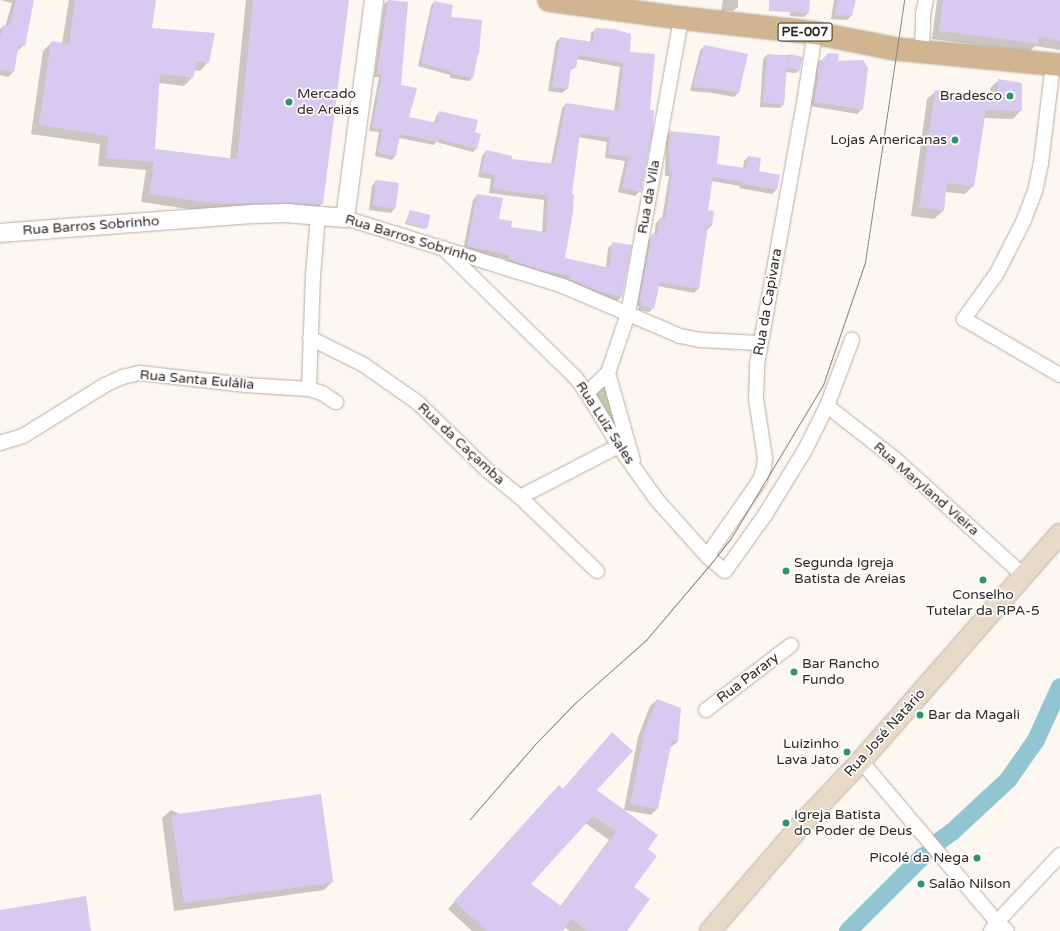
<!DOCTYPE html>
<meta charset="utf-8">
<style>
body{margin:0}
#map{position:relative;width:1060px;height:931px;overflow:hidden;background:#fdf7f2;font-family:"Varela Round",sans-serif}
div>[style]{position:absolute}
.green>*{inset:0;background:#c2c9ad}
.shadow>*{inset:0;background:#0003}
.canal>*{height:18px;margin:-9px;padding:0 9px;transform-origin:9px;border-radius:9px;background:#92c5d2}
.building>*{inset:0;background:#d7c9f0;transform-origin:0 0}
.roads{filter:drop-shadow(0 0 1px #bbaca0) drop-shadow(0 0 1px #bbaca0)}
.minor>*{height:14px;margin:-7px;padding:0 7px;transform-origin:7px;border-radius:7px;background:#fff}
.tertiary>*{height:18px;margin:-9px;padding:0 9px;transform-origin:9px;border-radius:9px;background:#fff}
.secondary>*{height:20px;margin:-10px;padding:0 10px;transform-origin:10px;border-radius:10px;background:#e8dac8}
.primary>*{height:22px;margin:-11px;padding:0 11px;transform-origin:11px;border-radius:11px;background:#d1b590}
.tram>*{height:1px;margin:-0.5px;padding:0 0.5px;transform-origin:0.5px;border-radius:0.5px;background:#8a847f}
.dots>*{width:11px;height:11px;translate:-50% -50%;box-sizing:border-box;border:2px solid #fff;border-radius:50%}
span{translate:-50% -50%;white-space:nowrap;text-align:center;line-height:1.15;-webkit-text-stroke:3.5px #fff;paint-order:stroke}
.shield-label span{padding:1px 3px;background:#fff;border:1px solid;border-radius:3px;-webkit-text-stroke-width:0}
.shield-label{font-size:13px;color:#302a25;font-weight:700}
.poi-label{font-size:14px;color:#302a25}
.left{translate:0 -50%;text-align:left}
.right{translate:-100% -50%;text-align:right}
.street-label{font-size:14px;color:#302a25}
</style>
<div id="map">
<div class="green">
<i style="clip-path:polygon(606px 381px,620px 431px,592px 399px)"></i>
</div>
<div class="shadow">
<i style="clip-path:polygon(0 0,33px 0,24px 45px,19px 50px,17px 50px,13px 72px,8px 77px,0 75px,0 29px,3px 26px,5px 27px,12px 3px)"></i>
<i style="clip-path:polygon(69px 0,155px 0,151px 29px,208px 62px,200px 71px,194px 70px,192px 78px,184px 86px,159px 83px,154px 149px,230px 159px,246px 0,348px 0,322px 203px,314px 212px,202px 211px,141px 202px,146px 170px,98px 166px,100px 144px,31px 134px,43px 51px,52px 42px,62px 44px)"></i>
<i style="clip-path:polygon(723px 0,738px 0,738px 7px,733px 11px,721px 11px)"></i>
<i style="clip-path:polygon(792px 0,809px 0,808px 13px,804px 17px,790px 16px)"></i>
<i style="clip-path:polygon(834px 0,855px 0,851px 16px,847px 20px,831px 19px)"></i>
<i style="clip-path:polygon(937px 0,1060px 0,1060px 50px,1035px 46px,1029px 52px,932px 39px)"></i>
<i style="clip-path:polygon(388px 1px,400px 86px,407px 118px,434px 123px,436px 116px,440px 112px,474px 133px,477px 148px,473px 152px,436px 142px,434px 145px,399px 138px,395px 156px,392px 160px,375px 156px,379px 132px,369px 131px,379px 77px,374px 77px,384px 4px)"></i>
<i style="clip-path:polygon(434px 2px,450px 18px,478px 54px,476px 56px,472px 78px,469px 81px,450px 78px,450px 75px,418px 66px,431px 6px)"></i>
<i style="clip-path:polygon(596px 29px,629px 53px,640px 191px,635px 196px,618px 192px,625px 161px,605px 158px,607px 142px,578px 137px,564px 258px,606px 268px,608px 248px,613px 244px,631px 245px,621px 297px,617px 301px,595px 296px,566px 284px,566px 280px,543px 276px,505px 264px,506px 259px,463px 250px,473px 200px,477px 195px,498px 220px,510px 228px,542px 233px,544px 200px,489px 193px,491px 179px,478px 177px,482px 156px,486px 151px,510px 160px,551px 164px,562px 108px,566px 104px,614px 112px,620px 67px,577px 59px,576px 67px,569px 71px,567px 89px,562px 93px,548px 91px,556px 42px,560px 38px,590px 43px,591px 33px)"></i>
<i style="clip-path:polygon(704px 46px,746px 55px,738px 93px,734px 97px,713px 93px,690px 91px,700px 51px)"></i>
<i style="clip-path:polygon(767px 55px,790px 55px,800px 70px,796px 73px,786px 72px,784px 104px,780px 108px,760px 107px,763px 59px)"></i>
<i style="clip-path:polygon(820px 61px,836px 62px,862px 109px,857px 114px,810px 106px,816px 78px,813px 77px,815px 65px)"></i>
<i style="clip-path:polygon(999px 80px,1021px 110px,1013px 119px,984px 118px,973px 186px,965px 194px,945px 192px,943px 211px,934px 219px,911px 216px,927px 99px,936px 91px,990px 99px,990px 88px)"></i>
<i style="clip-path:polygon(670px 132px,716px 165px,743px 169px,744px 161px,748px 157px,758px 172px,776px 190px,772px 194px,739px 188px,740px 186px,711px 181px,707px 210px,711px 226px,707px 230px,698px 289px,694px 293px,658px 286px,653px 308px,649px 312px,638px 310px,639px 306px,635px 305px,648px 240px,654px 236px,656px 223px,660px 219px,662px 219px,669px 176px,665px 176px,666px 136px)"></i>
<i style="clip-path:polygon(376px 181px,395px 208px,391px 213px,369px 210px,372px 186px)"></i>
<i style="clip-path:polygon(410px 211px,426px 227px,424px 229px,405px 224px)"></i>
<i style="clip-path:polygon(657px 700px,680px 709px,677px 742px,670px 748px,657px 809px,651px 815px,624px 810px,638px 737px,650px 706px)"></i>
<i style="clip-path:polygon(evenodd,605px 741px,596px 790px,646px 849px,633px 887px,625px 931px,570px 931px,564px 927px,562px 931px,472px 931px,448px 909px,551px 794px,562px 790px,605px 741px,585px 823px,609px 840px,560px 907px,530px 884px,585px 823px)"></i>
<i style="clip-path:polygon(171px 810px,333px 881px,324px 890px,174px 911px,162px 818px)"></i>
</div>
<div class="canal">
<i style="left:934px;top:845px;width:22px;rotate:-36deg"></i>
<i style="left:952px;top:832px;width:76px;rotate:-42.9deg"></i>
<i style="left:1008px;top:780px;width:49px;rotate:-55deg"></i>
<i style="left:1036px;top:740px;width:58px;rotate:-65.6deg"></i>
<i style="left:848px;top:931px;width:106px;rotate:-45deg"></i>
</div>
<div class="building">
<i style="clip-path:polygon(16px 0,34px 0,25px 46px,19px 45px,14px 72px,0 70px,0 38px,3px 25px,9px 26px)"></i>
<i style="clip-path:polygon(75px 0,156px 0,152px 28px,215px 33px,209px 63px,197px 61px,193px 78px,160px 74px,155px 149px,237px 159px,253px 0,349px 0,323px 204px,211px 203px,149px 194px,154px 162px,106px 158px,108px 136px,39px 125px,51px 41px,69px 44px)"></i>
<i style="clip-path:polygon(388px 0,408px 2px,401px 85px,417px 88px,409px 117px,437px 123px,439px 111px,478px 120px,475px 132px,481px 134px,477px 149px,439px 139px,438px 142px,400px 134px,396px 156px,378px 153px,382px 129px,372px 128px,382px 74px,377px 73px)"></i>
<i style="clip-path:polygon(769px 0,810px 0,809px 13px,769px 11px)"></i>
<i style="clip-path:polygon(837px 0,856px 0,852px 16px,835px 15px)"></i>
<i style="clip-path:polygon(943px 0,1060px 0,1060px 41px,1039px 37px,1038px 44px,939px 31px)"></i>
<i style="clip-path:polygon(434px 1px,453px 5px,451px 17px,482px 20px,479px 54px,478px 54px,473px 78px,453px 74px,453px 72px,421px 63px)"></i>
<i style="clip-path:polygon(595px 28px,614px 29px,631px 34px,630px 52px,655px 54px,650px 110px,654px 110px,653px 129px,641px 192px,622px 188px,629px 157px,608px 154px,610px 138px,580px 133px,572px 194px,574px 195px,573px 212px,565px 258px,610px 268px,612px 242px,632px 245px,622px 297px,600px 292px,569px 279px,570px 275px,548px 272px,508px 260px,510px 255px,467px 246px,477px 194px,503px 198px,499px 219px,512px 221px,511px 227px,546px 232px,548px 196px,493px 189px,495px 175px,481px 172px,486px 150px,512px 156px,512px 159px,554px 164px,566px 103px,618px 111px,623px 63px,578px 55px,576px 68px,571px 67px,568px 89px,552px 87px,560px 37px,593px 42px)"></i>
<i style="clip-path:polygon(704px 45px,748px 54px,739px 93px,718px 89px,693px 87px)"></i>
<i style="clip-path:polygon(828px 53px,839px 54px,838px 61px,863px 60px,868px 68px,863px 110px,814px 102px,819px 74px,817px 73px,819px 60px,822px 60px)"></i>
<i style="left:767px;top:54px;width:21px;height:49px;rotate:5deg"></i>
<i style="left:790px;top:54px;width:13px;height:14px;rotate:13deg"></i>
<i style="clip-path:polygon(998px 79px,1022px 83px,1022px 111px,986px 110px,974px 187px,947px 183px,944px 211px,919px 207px,935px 90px,997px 99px)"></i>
<i style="clip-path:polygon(669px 131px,720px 136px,717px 164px,746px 168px,748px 156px,761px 158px,759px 171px,780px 175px,777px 190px,743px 184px,743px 182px,713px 177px,708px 210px,714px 211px,712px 226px,708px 225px,699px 289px,660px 282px,654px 309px,642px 306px,642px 302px,639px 301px,652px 234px,657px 235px,660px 217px,665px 219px,672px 172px,669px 172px)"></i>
<i style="left:376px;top:180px;width:23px;height:26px;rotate:7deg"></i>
<i style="left:410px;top:210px;width:21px;height:14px;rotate:14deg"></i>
<i style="clip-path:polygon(657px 699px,681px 708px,678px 742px,672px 740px,658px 809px,630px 804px,645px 729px)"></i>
<i style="clip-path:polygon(evenodd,612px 732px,633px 751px,597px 790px,658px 835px,648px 849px,657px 856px,634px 887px,650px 899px,627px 931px,587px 931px,571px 919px,563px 931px,487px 931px,454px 901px,559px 785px,563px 789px,612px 732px,593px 816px,616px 832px,561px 906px,531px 884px,593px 816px)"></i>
<i style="left:321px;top:794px;width:89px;height:151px;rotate:82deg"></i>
<i style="clip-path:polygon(86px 896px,91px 931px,0 931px,0 910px)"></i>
</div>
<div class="roads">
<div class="minor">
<i style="left:922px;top:51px;width:37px;rotate:-88deg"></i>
<i style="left:923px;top:14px;width:14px;rotate:-78deg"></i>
<i style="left:1053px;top:64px;width:100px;rotate:96.9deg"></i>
<i style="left:1041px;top:163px;width:29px;rotate:102deg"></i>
<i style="left:1035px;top:191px;width:31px;rotate:111deg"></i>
<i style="left:1024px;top:220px;width:59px;rotate:117deg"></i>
<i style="left:997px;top:273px;width:57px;rotate:125.7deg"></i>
<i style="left:964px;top:319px;width:111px;rotate:30.3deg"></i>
<i style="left:345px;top:218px;width:228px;rotate:17.3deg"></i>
<i style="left:563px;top:286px;width:127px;rotate:23.1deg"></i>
<i style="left:680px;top:336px;width:20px;rotate:11deg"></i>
<i style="left:700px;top:340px;width:60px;rotate:2.9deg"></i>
<i style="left:443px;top:248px;width:186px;rotate:44.3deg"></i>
<i style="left:576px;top:378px;width:19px;rotate:54deg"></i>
<i style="left:587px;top:393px;width:68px;rotate:58.9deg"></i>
<i style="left:622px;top:451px;width:60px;rotate:54.5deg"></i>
<i style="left:657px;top:500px;width:75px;rotate:48.2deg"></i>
<i style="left:707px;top:556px;width:23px;rotate:40deg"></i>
<i style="left:725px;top:571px;width:69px;rotate:-54.5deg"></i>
<i style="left:765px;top:515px;width:76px;rotate:-58.4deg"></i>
<i style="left:805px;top:450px;width:49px;rotate:-63.4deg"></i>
<i style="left:827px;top:406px;width:71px;rotate:-69.3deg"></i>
<i style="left:310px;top:338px;width:60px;rotate:26.6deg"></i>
<i style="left:364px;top:365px;width:65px;rotate:34.9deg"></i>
<i style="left:417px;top:402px;width:98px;rotate:44.2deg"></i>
<i style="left:487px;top:470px;width:43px;rotate:39.3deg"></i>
<i style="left:520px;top:497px;width:107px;rotate:43.9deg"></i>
<i style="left:608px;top:373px;width:91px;rotate:74.1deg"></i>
<i style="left:309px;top:389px;width:113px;rotate:-88deg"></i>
<i style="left:313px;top:276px;width:61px;rotate:-85.3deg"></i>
<i style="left:587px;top:393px;width:29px;rotate:-44deg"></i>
<i style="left:608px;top:373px;width:62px;rotate:-71.3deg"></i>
<i style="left:628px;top:314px;width:301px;rotate:-79.8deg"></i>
<i style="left:827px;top:406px;width:86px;rotate:37.9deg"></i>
<i style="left:895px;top:459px;width:173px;rotate:42.2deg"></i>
<i style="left:0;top:443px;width:24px;rotate:-17deg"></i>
<i style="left:23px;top:436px;width:97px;rotate:-31.9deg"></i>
<i style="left:105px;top:385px;width:19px;rotate:-25deg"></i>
<i style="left:122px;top:377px;width:18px;rotate:-13deg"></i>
<i style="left:140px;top:373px;width:107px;rotate:6.5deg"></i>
<i style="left:246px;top:385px;width:63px;rotate:3.6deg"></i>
<i style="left:309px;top:389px;width:14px;rotate:17deg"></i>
<i style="left:322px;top:393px;width:17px;rotate:33deg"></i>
<i style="left:520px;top:497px;width:111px;rotate:-27.3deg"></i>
<i style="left:707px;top:556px;width:93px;rotate:-55.1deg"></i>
<i style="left:760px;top:480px;width:14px;rotate:-73deg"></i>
<i style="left:764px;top:467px;width:9px;rotate:-84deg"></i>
<i style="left:765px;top:458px;width:60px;rotate:-98.7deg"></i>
<i style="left:756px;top:399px;width:35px;rotate:-88deg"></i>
<i style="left:757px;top:364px;width:253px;rotate:-79.8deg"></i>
<i style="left:802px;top:115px;width:83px;rotate:-81deg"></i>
<i style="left:706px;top:710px;width:107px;rotate:-37.4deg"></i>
<i style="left:861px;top:761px;width:211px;rotate:49.8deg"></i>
<i style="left:997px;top:922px;width:13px;rotate:42deg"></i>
<i style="left:991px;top:931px;width:11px;rotate:-56deg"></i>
<i style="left:997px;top:922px;width:92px;rotate:-46.8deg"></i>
</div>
<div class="tertiary">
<i style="left:0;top:233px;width:256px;rotate:-4.3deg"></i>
<i style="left:255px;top:214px;width:31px;rotate:-2deg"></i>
<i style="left:286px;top:213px;width:59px;rotate:4.8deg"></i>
<i style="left:345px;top:218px;width:220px;rotate:-82.4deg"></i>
</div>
<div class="secondary">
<i style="left:710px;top:931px;width:152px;rotate:-49.3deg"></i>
<i style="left:809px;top:816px;width:76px;rotate:-46.6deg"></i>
<i style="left:861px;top:761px;width:302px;rotate:-48.8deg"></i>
</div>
<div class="primary">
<i style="left:549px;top:0;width:133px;rotate:7.8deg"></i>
<i style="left:681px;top:18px;width:135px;rotate:6.4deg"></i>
<i style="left:815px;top:33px;width:83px;rotate:11.2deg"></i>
<i style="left:896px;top:49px;width:165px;rotate:5.6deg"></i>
</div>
</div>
<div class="tram">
<i style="left:470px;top:819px;width:102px;rotate:-49deg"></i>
<i style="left:537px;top:742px;width:56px;rotate:-45.7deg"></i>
<i style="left:576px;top:702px;width:94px;rotate:-41.5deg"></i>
<i style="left:646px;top:640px;width:104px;rotate:-49.7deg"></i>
<i style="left:713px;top:561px;width:29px;rotate:-52deg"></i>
<i style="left:731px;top:538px;width:179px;rotate:-59deg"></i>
<i style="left:823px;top:385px;width:130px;rotate:-71.1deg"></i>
<i style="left:865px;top:262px;width:265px;rotate:-81.5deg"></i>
</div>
<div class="dots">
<i style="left:1010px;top:96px;background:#30936e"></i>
<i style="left:289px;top:102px;background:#30936e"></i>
<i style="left:955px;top:140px;background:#30936e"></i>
<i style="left:786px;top:571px;background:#30936e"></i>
<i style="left:983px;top:580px;background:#30936e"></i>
<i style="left:794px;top:672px;background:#30936e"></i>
<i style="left:920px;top:715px;background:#30936e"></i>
<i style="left:847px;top:752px;background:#30936e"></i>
<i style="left:786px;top:823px;background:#30936e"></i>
<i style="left:977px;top:858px;background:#30936e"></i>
<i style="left:921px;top:884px;background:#30936e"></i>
</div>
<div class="shield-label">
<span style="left:805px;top:32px">PE-007</span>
</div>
<div class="poi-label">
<span class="left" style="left:297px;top:102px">Mercado<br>de Areias</span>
<span class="right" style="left:1002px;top:96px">Bradesco</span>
<span class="right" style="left:947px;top:140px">Lojas Americanas</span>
<span class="left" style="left:794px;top:571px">Segunda Igreja<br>Batista de Areias</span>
<span style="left:983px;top:603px">Conselho<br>Tutelar da RPA-5</span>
<span class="left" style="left:802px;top:672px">Bar Rancho<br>Fundo</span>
<span class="left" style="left:928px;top:715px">Bar da Magali</span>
<span class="right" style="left:839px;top:752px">Luizinho<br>Lava Jato</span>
<span class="left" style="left:794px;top:823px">Igreja Batista<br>do Poder de Deus</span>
<span class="right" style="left:969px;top:858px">Picolé da Nega</span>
<span class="left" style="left:929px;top:884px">Salão Nilson</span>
</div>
<div class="street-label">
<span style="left:649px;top:197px;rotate:-80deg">Rua da Vila</span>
<span style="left:91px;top:226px;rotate:-4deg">Rua Barros Sobrinho</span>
<span style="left:411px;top:239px;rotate:17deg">Rua Barros Sobrinho</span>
<span style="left:768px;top:302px;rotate:-80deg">Rua da Capivara</span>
<span style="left:197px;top:380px;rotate:5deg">Rua Santa Eulália</span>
<span style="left:605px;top:423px;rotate:57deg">Rua Luiz Sales</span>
<span style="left:461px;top:444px;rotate:43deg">Rua da Caçamba</span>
<span style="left:926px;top:489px;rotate:41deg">Rua Maryland Vieira</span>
<span style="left:748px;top:678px;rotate:-37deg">Rua Parary</span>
<span style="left:885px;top:733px;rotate:-48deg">Rua José Natário</span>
</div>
</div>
